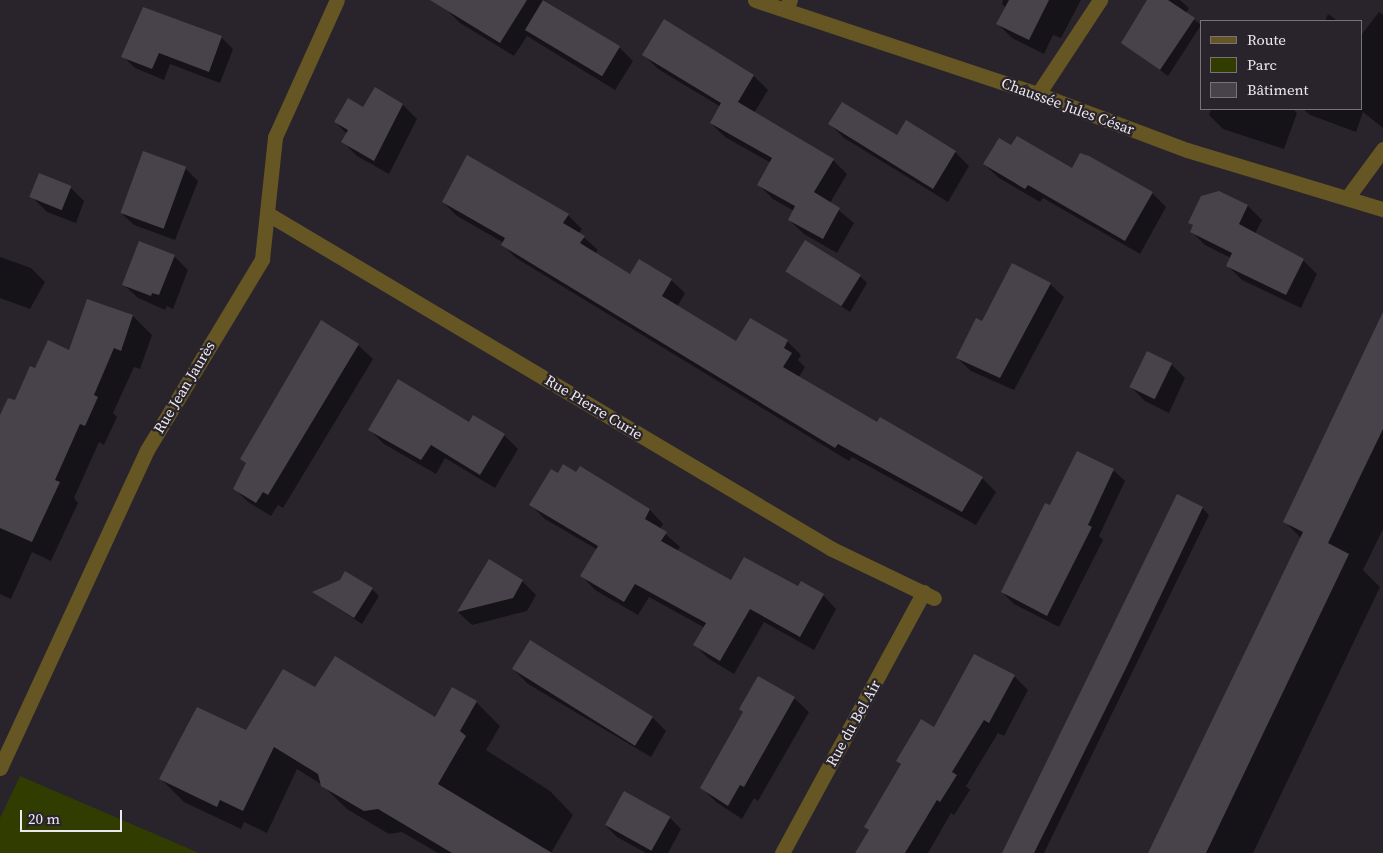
<!DOCTYPE html>
<meta charset="utf-8">
<style>
body{margin:0}
#map{position:relative;width:1383px;height:853px;overflow:hidden;background:#29242b;font-family:"Source Serif 4",serif}
div>[style]{position:absolute}
.green>*{inset:0;background:#303c00}
.shadow>*{inset:0;background:#0007}
.building>*{inset:0;background:#48434a;transform-origin:0 0}
.minor>*{height:15px;margin:-7.5px;padding:0 7.5px;transform-origin:7.5px;border-radius:7.5px;background:#655624}
.tertiary>*{height:15px;margin:-7.5px;padding:0 7.5px;transform-origin:7.5px;border-radius:7.5px;background:#655624}
span{translate:-50% -50%;white-space:nowrap;text-align:center;line-height:1.15;-webkit-text-stroke:4.5px #29242b;paint-order:stroke}
.street-label{font-size:15px;color:#ece9ed}
.legend{position:absolute;left:1200px;top:20px;width:162px;height:90px;box-sizing:border-box;background:#29242b;border:1px solid #777379;margin:0;padding:6px 9px;list-style:none;font-size:15px;color:#ece9ed}
.legend li{display:flex;align-items:center;gap:10px;height:25px}
.legend b{width:25px;border:1px solid #777379}
.scale{position:absolute;left:20px;top:810px;width:102px;height:22px;box-sizing:border-box;border:2px solid #ece9ed;border-top:0;padding-left:6px;font-size:15px;line-height:18px;white-space:nowrap;color:#ece9ed;-webkit-text-stroke:4px #29242b;paint-order:stroke}
</style>
<div id="map">
<div class="green">
<i style="clip-path:polygon(20px 776px,199px 853px,0 853px,0 818px)"></i>
</div>
<div class="shadow">
<i style="clip-path:polygon(451px 0,544px 0,619px 47px,633px 61px,615px 90px,527px 36px,514px 56px,460px 23px,446px 9px)"></i>
<i style="clip-path:polygon(1003px 0,1081px 0,1061px 38px,1053px 35px,1044px 54px,1012px 38px,998px 24px,1006px 8px,1002px 4px)"></i>
<i style="clip-path:polygon(1150px 0,1180px 0,1189px 8px,1186px 13px,1201px 25px,1168px 76px,1123px 43px)"></i>
<i style="clip-path:polygon(1379px 12px,1383px 15px,1383px 128px,1363px 112px,1356px 132px,1310px 115px,1303px 109px,1362px 109px,1362px 34px)"></i>
<i style="clip-path:polygon(1328px 14px,1338px 21px,1325px 21px)"></i>
<i style="clip-path:polygon(664px 21px,754px 76px,768px 90px,754px 113px,833px 160px,847px 174px,830px 203px,854px 223px,837px 253px,804px 234px,789px 220px,794px 211px,773px 199px,759px 185px,771px 163px,725px 137px,711px 123px,721px 107px,658px 69px,644px 55px)"></i>
<i style="clip-path:polygon(221px 37px,233px 49px,220px 83px,170px 64px,164px 80px,135px 68px,123px 56px)"></i>
<i style="clip-path:polygon(375px 89px,403px 105px,417px 119px,389px 174px,357px 156px,343px 142px,347px 134px,335px 122px,363px 109px)"></i>
<i style="clip-path:polygon(1211px 109px,1293px 109px,1297px 113px,1284px 149px,1223px 129px,1209px 115px)"></i>
<i style="clip-path:polygon(830px 124px,955px 152px,969px 166px,948px 202px,844px 138px)"></i>
<i style="clip-path:polygon(1012px 147px,1072px 170px,1152px 193px,1166px 207px,1140px 254px,1043px 198px,1040px 202px,999px 178px,984px 164px)"></i>
<i style="clip-path:polygon(185px 168px,198px 181px,175px 240px,134px 225px,121px 213px)"></i>
<i style="clip-path:polygon(70px 187px,84px 201px,76px 223px,47px 212px,33px 198px)"></i>
<i style="clip-path:polygon(1219px 192px,1248px 206px,1262px 220px,1255px 234px,1303px 260px,1317px 274px,1301px 308px,1242px 280px,1228px 266px,1231px 258px,1205px 245px,1191px 231px,1194px 226px,1190px 222px)"></i>
<i style="clip-path:polygon(443px 202px,568px 215px,582px 229px,579px 233px,598px 250px,595px 254px,630px 276px,671px 280px,685px 293px,677px 307px,737px 343px,787px 341px,801px 355px,798px 360px,805px 367px,799px 377px,878px 424px,982px 478px,996px 492px,976px 525px,852px 457px,849px 461px,516px 258px,503px 245px,504px 243px,457px 216px)"></i>
<i style="clip-path:polygon(174px 256px,188px 270px,173px 309px,167px 306px,165px 310px,138px 298px,123px 284px)"></i>
<i style="clip-path:polygon(0 257px,31px 268px,45px 282px,30px 309px,0 298px)"></i>
<i style="clip-path:polygon(787px 272px,860px 276px,867px 283px,850px 312px)"></i>
<i style="clip-path:polygon(1050px 284px,1064px 297px,1014px 390px,971px 371px,957px 358px,982px 322px)"></i>
<i style="clip-path:polygon(88px 301px,133px 316px,152px 335px,140px 369px,134px 367px,113px 413px,117px 417px,104px 445px,99px 442px,74px 498px,78px 503px,51px 561px,32px 552px,11px 599px,0 594px,0 418px,15px 402px,36px 370px,70px 351px)"></i>
<i style="clip-path:polygon(1383px 315px,1383px 529px,1363px 570px,1380px 587px,1253px 853px,1149px 853px,1301px 538px,1284px 521px)"></i>
<i style="clip-path:polygon(358px 345px,373px 359px,283px 508px,278px 505px,271px 516px,248px 502px,234px 488px,247px 464px,242px 459px)"></i>
<i style="clip-path:polygon(1171px 364px,1185px 378px,1169px 413px,1145px 401px,1131px 387px)"></i>
<i style="clip-path:polygon(469px 424px,504px 435px,518px 449px,495px 488px,445px 458px,436px 474px,384px 444px,370px 430px)"></i>
<i style="clip-path:polygon(580px 468px,650px 510px,663px 524px,660px 529px,680px 547px,677px 551px,731px 582px,799px 587px,823px 595px,836px 609px,814px 650px,764px 622px,734px 674px,709px 659px,695px 645px,705px 628px,649px 597px,638px 615px,595px 590px,582px 576px,598px 550px,545px 519px,531px 505px,558px 475px,577px 474px)"></i>
<i style="clip-path:polygon(1113px 470px,1125px 481px,1099px 536px,1103px 540px,1059px 627px,1014px 604px,1002px 592px,1051px 507px)"></i>
<i style="clip-path:polygon(1202px 508px,1209px 515px,1044px 853px,1003px 853px)"></i>
<i style="clip-path:polygon(490px 560px,522px 581px,536px 595px,527px 611px,472px 625px,458px 612px)"></i>
<i style="clip-path:polygon(372px 589px,379px 596px,362px 624px,314px 593px)"></i>
<i style="clip-path:polygon(514px 670px,652px 717px,666px 731px,651px 757px,528px 684px)"></i>
<i style="clip-path:polygon(1014px 676px,1028px 690px,1004px 736px,998px 733px,966px 786px,970px 790px,954px 815px,951px 813px,928px 853px,856px 853px,870px 831px,865px 826px,901px 765px,898px 761px)"></i>
<i style="clip-path:polygon(315px 688px,435px 718px,476px 702px,500px 726px,486px 750px,550px 791px,573px 815px,551px 853px,438px 853px,402px 832px,389px 834px,347px 809px,322px 785px,297px 769px,267px 833px,244px 822px,241px 829px,184px 802px,161px 779px,246px 732px)"></i>
<i style="clip-path:polygon(794px 698px,809px 712px,758px 801px,754px 798px,742px 819px,716px 802px,702px 788px,744px 713px,740px 709px)"></i>
<i style="clip-path:polygon(670px 818px,681px 829px,668px 853px,646px 853px,617px 837px,605px 825px)"></i>
</div>
<div class="building">
<i style="clip-path:polygon(430px 0,527px 0,500px 43px)"></i>
<i style="left:543px;top:0;width:90px;height:35px;rotate:31deg"></i>
<i style="clip-path:polygon(1009px 0,1049px 0,1029px 40px,996px 24px)"></i>
<i style="clip-path:polygon(1147px 0,1168px 0,1195px 18px,1160px 70px,1121px 43px)"></i>
<i style="clip-path:polygon(143px 7px,222px 36px,209px 72px,159px 53px,152px 69px,121px 57px)"></i>
<i style="clip-path:polygon(664px 19px,754px 75px,738px 102px,834px 159px,814px 192px,840px 208px,823px 239px,788px 220px,795px 206px,757px 185px,772px 158px,710px 123px,721px 103px,642px 55px)"></i>
<i style="clip-path:polygon(375px 87px,403px 104px,374px 161px,341px 142px,348px 130px,334px 122px,348px 98px,363px 107px)"></i>
<i style="clip-path:polygon(842px 102px,897px 135px,906px 120px,956px 151px,933px 189px,828px 124px)"></i>
<i style="clip-path:polygon(1017px 136px,1072px 168px,1080px 153px,1089px 156px,1153px 192px,1125px 241px,1028px 185px,1025px 189px,983px 164px,999px 138px,1011px 145px)"></i>
<i style="left:143px;top:151px;width:46px;height:66px;rotate:20deg"></i>
<i style="clip-path:polygon(467px 155px,569px 214px,563px 223px,585px 236px,580px 243px,630px 274px,639px 259px,672px 279px,662px 296px,736px 341px,750px 318px,788px 340px,784px 348px,792px 353px,783px 367px,877px 422px,880px 417px,983px 477px,962px 512px,838px 444px,835px 448px,501px 245px,505px 238px,442px 202px)"></i>
<i style="left:39px;top:173px;width:35px;height:26px;rotate:22deg"></i>
<i style="clip-path:polygon(1219px 191px,1248px 205px,1239px 224px,1304px 259px,1286px 295px,1226px 266px,1232px 253px,1190px 232px,1193px 225px,1188px 223px,1201px 196px)"></i>
<i style="left:805px;top:240px;width:66px;height:37px;rotate:32deg"></i>
<i style="clip-path:polygon(139px 241px,175px 255px,159px 295px,152px 293px,151px 296px,122px 285px)"></i>
<i style="clip-path:polygon(1012px 263px,1051px 283px,1000px 378px,956px 358px,976px 318px,982px 321px)"></i>
<i style="clip-path:polygon(87px 299px,133px 315px,121px 351px,114px 348px,94px 395px,98px 397px,85px 426px,80px 424px,55px 480px,60px 482px,32px 542px,0 528px,0 415px,8px 398px,15px 400px,30px 366px,35px 368px,48px 340px,69px 350px)"></i>
<i style="clip-path:polygon(1383px 312px,1383px 429px,1328px 543px,1349px 554px,1206px 853px,1148px 853px,1303px 532px,1283px 522px)"></i>
<i style="clip-path:polygon(321px 320px,359px 344px,268px 495px,263px 492px,256px 503px,233px 489px,246px 463px,240px 459px)"></i>
<i style="left:1147px;top:351px;width:28px;height:40px;rotate:26deg"></i>
<i style="clip-path:polygon(398px 379px,469px 422px,473px 415px,505px 434px,480px 475px,431px 445px,421px 460px,368px 430px)"></i>
<i style="clip-path:polygon(1077px 451px,1114px 469px,1088px 525px,1092px 527px,1047px 616px,1001px 592px,1045px 503px,1050px 505px)"></i>
<i style="clip-path:polygon(563px 464px,576px 472px,580px 466px,650px 509px,645px 519px,667px 532px,661px 541px,731px 580px,744px 557px,798px 586px,801px 581px,824px 594px,800px 637px,750px 609px,720px 661px,693px 645px,706px 623px,635px 584px,624px 602px,580px 576px,598px 546px,529px 505px,551px 469px,558px 473px)"></i>
<i style="clip-path:polygon(1177px 494px,1203px 507px,1127px 666px,1034px 853px,1002px 853px)"></i>
<i style="clip-path:polygon(489px 559px,523px 580px,513px 598px,457px 612px)"></i>
<i style="clip-path:polygon(345px 571px,373px 588px,354px 618px,312px 592px,340px 580px)"></i>
<i style="left:530px;top:640px;width:145px;height:34px;rotate:32deg"></i>
<i style="clip-path:polygon(974px 654px,1015px 675px,989px 723px,984px 720px,952px 772px,957px 775px,940px 802px,937px 800px,905px 853px,855px 853px,869px 830px,864px 827px,901px 764px,896px 761px,921px 719px,934px 727px)"></i>
<i style="clip-path:polygon(335px 656px,435px 717px,452px 687px,477px 701px,460px 731px,466px 736px,438px 784px,552px 853px,452px 853px,378px 809px,364px 811px,321px 786px,318px 774px,274px 747px,243px 811px,220px 800px,217px 807px,159px 779px,197px 707px,246px 730px,283px 669px,315px 687px)"></i>
<i style="clip-path:polygon(758px 676px,795px 697px,744px 787px,740px 785px,728px 806px,700px 788px,743px 712px,739px 709px)"></i>
<i style="left:624px;top:791px;width:53px;height:39px;rotate:29deg"></i>
</div>
<div class="minor">
<i style="left:785px;top:9px;width:10px;rotate:-61deg"></i>
<i style="left:1038px;top:94px;width:113px;rotate:-56.6deg"></i>
<i style="left:1347px;top:198px;width:61px;rotate:-53.7deg"></i>
<i style="left:268px;top:214px;width:656px;rotate:30.71deg"></i>
<i style="left:832px;top:549px;width:113px;rotate:25.7deg"></i>
<i style="left:0;top:768px;width:350px;rotate:-65.2deg"></i>
<i style="left:147px;top:450px;width:223px;rotate:-58.9deg"></i>
<i style="left:262px;top:259px;width:123px;rotate:-83.9deg"></i>
<i style="left:275px;top:137px;width:150px;rotate:-65.7deg"></i>
<i style="left:782px;top:853px;width:297px;rotate:-61.5deg"></i>
</div>
<div class="tertiary">
<i style="left:755px;top:0;width:298px;rotate:18.4deg"></i>
<i style="left:1038px;top:94px;width:159px;rotate:20.6deg"></i>
<i style="left:1187px;top:150px;width:205px;rotate:16.8deg"></i>
</div>
<div class="street-label">
<span style="left:1068px;top:106px;rotate:20deg">Chaussée Jules César</span>
<span style="left:184px;top:387px;rotate:-59deg">Rue Jean Jaurès</span>
<span style="left:594px;top:407px;rotate:31deg">Rue Pierre Curie</span>
<span style="left:853px;top:723px;rotate:-61deg">Rue du Bel Air</span>
</div>
<ul class="legend">
<li><b style="height:6px;background:#655624"></b>Route</li>
<li><b style="height:14px;background:#303c00"></b>Parc</li>
<li><b style="height:14px;background:#48434a"></b>Bâtiment</li>
</ul>
<div class="scale">20 m</div>
</div>
